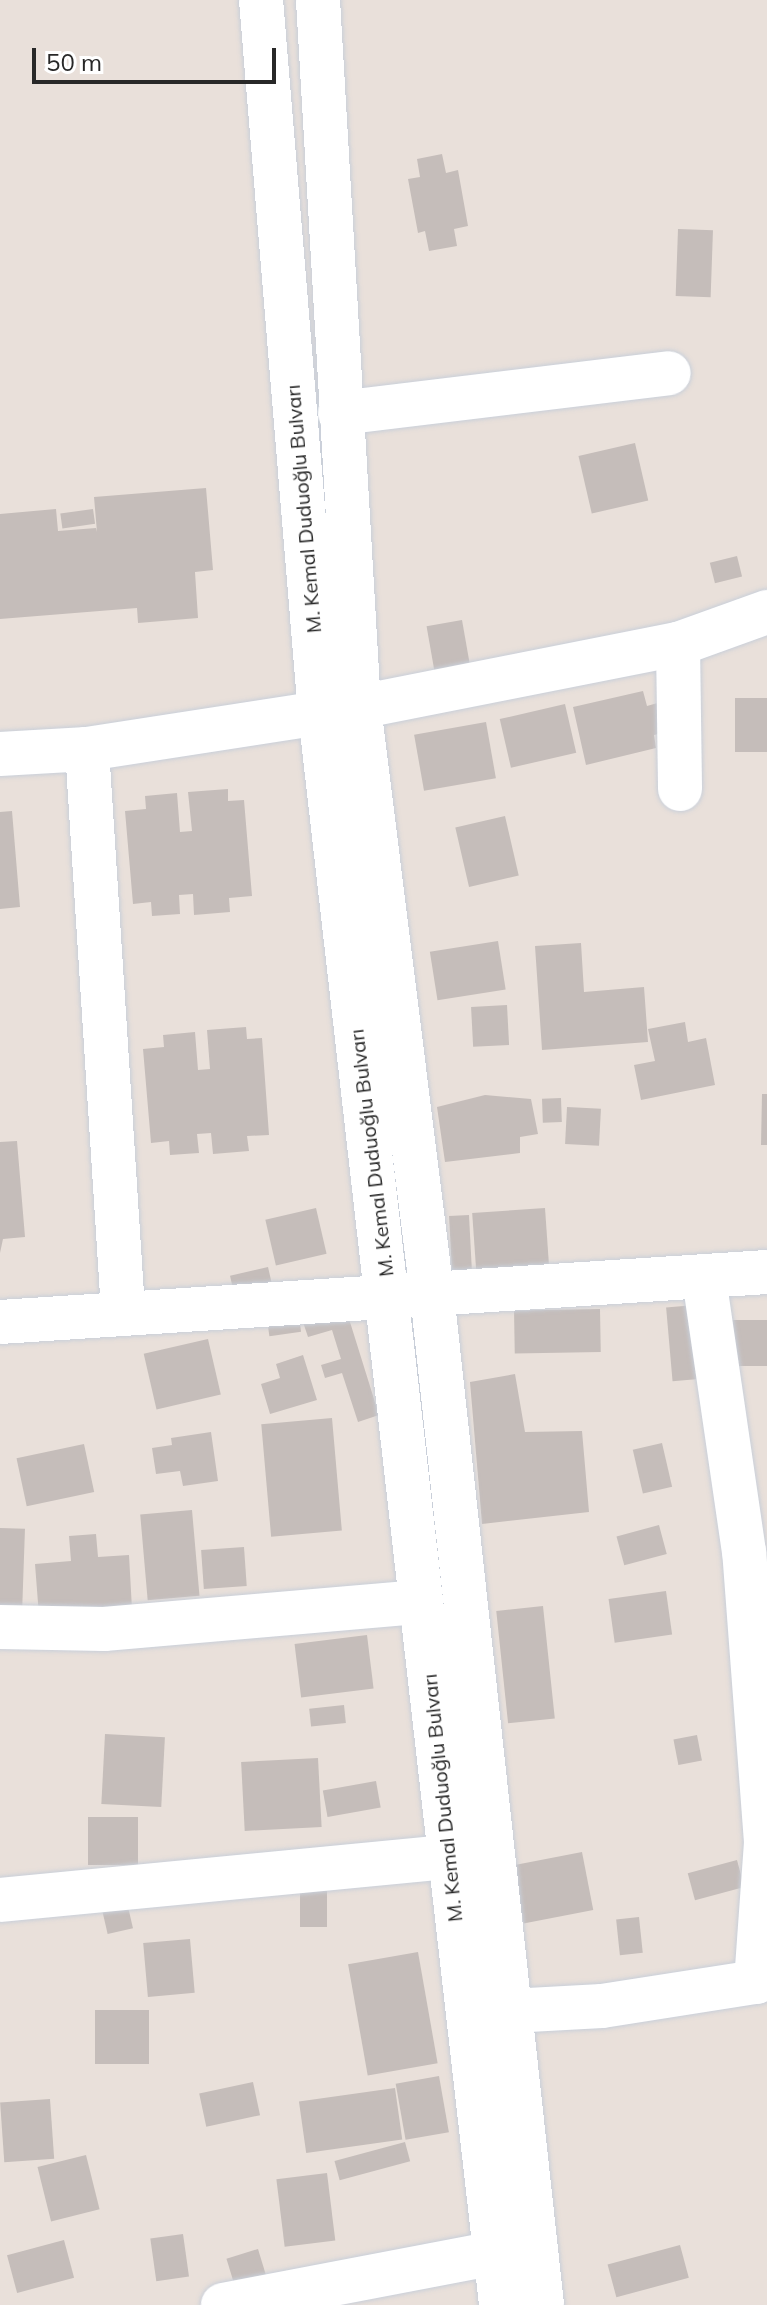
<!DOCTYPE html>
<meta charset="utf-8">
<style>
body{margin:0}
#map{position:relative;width:767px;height:2305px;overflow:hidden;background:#e9e0da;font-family:Mulish,sans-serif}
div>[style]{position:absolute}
.building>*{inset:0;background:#c5bdba;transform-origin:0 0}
.roads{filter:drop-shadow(0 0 2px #c9cfd9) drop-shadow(0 0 2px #c9cfd9)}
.minor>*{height:44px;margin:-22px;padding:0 22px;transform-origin:22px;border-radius:22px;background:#fff}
span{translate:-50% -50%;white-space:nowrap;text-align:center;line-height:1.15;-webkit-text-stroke:8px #fff;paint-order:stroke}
.street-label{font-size:20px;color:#282828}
.scale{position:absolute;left:32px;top:48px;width:244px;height:36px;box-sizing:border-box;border:4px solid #282828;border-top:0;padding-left:10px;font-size:24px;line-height:28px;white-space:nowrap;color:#282828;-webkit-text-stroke:6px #fff;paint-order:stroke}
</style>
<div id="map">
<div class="building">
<i style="clip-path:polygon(442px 154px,446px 173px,458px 170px,468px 226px,454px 229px,457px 246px,429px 251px,425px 231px,418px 233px,408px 179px,420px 177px,417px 159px)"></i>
<i style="left:678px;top:229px;width:35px;height:67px;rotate:2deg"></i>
<i style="left:635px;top:443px;width:59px;height:58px;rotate:77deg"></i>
<i style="clip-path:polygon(206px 488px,213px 570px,195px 572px,198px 618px,138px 623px,137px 608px,0 619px,0 514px,56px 509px,58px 531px,96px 528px,97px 532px,94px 497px)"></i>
<i style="left:93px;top:509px;width:15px;height:33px;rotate:82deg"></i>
<i style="left:737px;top:556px;width:21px;height:28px;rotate:76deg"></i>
<i style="left:462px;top:620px;width:51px;height:36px;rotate:80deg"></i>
<i style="clip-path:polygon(643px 691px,647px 706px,668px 700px,675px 730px,654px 735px,656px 748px,586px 765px,573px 707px)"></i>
<i style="left:735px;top:698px;width:32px;height:54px"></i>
<i style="left:565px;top:704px;width:50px;height:67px;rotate:77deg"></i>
<i style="left:486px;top:722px;width:57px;height:73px;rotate:80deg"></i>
<i style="clip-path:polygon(228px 789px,228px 801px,244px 800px,252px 896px,229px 898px,230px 912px,194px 915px,193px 894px,179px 895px,180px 914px,152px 916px,151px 902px,133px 904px,125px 811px,146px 809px,145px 796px,177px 793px,180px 832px,192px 831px,188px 792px)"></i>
<i style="clip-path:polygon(12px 811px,20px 907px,0 909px,0 812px)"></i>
<i style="left:505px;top:816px;width:61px;height:51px;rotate:77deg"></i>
<i style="left:498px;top:941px;width:49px;height:69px;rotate:81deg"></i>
<i style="clip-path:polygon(581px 943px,584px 992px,644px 987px,648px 1042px,542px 1050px,535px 946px)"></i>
<i style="left:507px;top:1005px;width:40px;height:36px;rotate:87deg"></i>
<i style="clip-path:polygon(685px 1022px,688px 1042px,706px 1038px,715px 1085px,641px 1100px,634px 1065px,655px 1061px,648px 1029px)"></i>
<i style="clip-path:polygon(246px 1027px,247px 1039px,262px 1038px,269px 1135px,247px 1136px,249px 1151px,213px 1154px,211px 1133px,197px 1134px,199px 1153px,170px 1155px,169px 1141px,151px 1143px,143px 1049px,164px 1047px,163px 1035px,195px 1032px,198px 1070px,210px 1069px,207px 1030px)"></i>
<i style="clip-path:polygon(762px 1094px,767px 1094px,767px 1145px,761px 1145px)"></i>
<i style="clip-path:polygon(485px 1095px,531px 1099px,538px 1134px,520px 1137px,520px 1153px,445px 1162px,437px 1107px)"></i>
<i style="left:561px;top:1098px;width:24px;height:19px;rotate:88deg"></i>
<i style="left:567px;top:1107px;width:34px;height:37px;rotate:3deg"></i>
<i style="clip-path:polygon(17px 1141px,25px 1237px,3px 1239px,0 1253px,0 1142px)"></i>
<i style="left:316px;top:1208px;width:47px;height:52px;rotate:77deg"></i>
<i style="left:545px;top:1208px;width:60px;height:73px;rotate:86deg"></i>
<i style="left:469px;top:1215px;width:57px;height:20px;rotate:87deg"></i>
<i style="left:268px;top:1267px;width:22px;height:39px;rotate:77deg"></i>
<i style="left:695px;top:1305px;width:74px;height:29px;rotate:85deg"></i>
<i style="clip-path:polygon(345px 1306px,379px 1415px,358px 1422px,342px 1373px,325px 1378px,321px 1365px,341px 1359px,332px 1330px,308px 1337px,302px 1319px)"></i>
<i style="left:600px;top:1309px;width:43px;height:86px;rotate:89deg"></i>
<i style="left:299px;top:1317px;width:15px;height:32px;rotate:82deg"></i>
<i style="left:767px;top:1320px;width:46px;height:35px;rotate:90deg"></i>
<i style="left:208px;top:1339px;width:57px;height:66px;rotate:77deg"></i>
<i style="clip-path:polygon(303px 1355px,317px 1400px,270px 1414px,261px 1384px,280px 1378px,276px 1364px)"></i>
<i style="clip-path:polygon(515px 1374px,525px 1432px,582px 1431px,589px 1512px,482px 1524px,470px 1382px)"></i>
<i style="left:332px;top:1418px;width:113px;height:71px;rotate:85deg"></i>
<i style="clip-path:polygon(211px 1432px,218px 1481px,183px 1486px,180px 1471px,156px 1474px,152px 1448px,172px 1445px,171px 1438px)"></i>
<i style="left:662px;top:1443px;width:45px;height:30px;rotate:77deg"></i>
<i style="left:84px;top:1444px;width:49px;height:69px;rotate:78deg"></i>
<i style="left:192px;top:1510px;width:86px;height:52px;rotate:85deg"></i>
<i style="left:659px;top:1525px;width:30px;height:44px;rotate:75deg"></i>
<i style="left:0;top:1528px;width:25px;height:83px;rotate:2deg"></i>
<i style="clip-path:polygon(96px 1534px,98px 1557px,129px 1555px,132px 1609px,39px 1616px,35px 1564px,71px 1561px,69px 1536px)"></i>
<i style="left:244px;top:1547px;width:39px;height:43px;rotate:86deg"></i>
<i style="left:666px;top:1591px;width:44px;height:58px;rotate:82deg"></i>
<i style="left:543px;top:1606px;width:113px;height:47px;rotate:84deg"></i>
<i style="left:367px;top:1635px;width:54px;height:73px;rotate:83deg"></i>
<i style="left:344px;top:1705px;width:18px;height:35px;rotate:84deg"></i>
<i style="left:105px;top:1734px;width:60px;height:70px;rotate:3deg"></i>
<i style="left:697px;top:1735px;width:26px;height:24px;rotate:79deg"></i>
<i style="left:318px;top:1758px;width:69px;height:77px;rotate:87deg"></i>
<i style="left:376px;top:1781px;width:27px;height:54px;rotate:80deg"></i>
<i style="left:88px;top:1817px;width:50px;height:48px"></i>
<i style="left:582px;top:1852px;width:59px;height:71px;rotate:79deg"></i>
<i style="left:737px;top:1860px;width:28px;height:51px;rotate:75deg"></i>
<i style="left:300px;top:1891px;width:27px;height:36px"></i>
<i style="left:126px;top:1898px;width:31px;height:26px;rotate:77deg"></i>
<i style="left:639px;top:1917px;width:36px;height:23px;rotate:84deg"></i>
<i style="left:190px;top:1939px;width:54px;height:47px;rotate:85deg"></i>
<i style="left:418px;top:1952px;width:113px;height:71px;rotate:80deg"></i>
<i style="left:149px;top:2010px;width:54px;height:54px;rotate:90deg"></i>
<i style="left:439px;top:2076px;width:57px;height:44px;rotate:80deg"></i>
<i style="left:253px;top:2082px;width:34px;height:55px;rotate:78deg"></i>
<i style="left:395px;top:2088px;width:52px;height:97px;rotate:82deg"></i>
<i style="left:50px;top:2099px;width:60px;height:50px;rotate:86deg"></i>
<i style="left:405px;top:2142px;width:20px;height:73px;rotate:75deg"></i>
<i style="left:86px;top:2155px;width:56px;height:50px;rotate:76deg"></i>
<i style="left:327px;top:2173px;width:68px;height:51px;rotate:83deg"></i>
<i style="left:183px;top:2234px;width:43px;height:33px;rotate:82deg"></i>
<i style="left:64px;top:2240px;width:39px;height:59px;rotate:75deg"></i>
<i style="left:680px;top:2245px;width:34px;height:75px;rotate:75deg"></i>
<i style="left:258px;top:2249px;width:31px;height:33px;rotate:73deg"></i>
</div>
<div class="roads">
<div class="minor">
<i style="left:261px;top:0;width:715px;rotate:85.27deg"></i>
<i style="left:320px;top:713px;width:1602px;rotate:83.51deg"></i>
<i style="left:318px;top:0;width:708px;rotate:86.68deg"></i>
<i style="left:359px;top:707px;width:592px;rotate:82.91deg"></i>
<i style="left:432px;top:1294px;width:1017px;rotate:83.79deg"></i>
<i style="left:340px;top:413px;width:331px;rotate:-6.9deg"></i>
<i style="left:678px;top:644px;width:145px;rotate:89.2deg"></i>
<i style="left:87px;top:749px;width:563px;rotate:86.33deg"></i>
<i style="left:0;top:754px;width:87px;rotate:-3.3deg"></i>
<i style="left:87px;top:749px;width:275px;rotate:-8.8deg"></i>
<i style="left:359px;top:707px;width:325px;rotate:-11.2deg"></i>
<i style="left:678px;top:644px;width:95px;rotate:-19.8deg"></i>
<i style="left:0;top:1322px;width:769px;rotate:-3.73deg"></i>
<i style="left:0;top:1627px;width:104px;rotate:1.1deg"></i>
<i style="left:104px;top:1629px;width:317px;rotate:-4.9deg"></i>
<i style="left:0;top:1900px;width:450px;rotate:-5.5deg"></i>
<i style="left:510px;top:2011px;width:92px;rotate:-3.1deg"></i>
<i style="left:602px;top:2006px;width:156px;rotate:-8.9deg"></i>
<i style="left:756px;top:1982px;width:140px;rotate:-85.9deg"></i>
<i style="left:766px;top:1842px;width:291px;rotate:-94.3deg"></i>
<i style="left:744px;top:1552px;width:277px;rotate:-98.3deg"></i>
<i style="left:223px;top:2305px;width:277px;rotate:-10.8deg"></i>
</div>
</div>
<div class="street-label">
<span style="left:303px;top:509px;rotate:-95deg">M. Kemal Duduoğlu Bulvarı</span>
<span style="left:371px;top:1153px;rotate:-97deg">M. Kemal Duduoğlu Bulvarı</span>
<span style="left:442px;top:1798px;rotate:-96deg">M. Kemal Duduoğlu Bulvarı</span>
</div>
<div class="scale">50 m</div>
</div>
